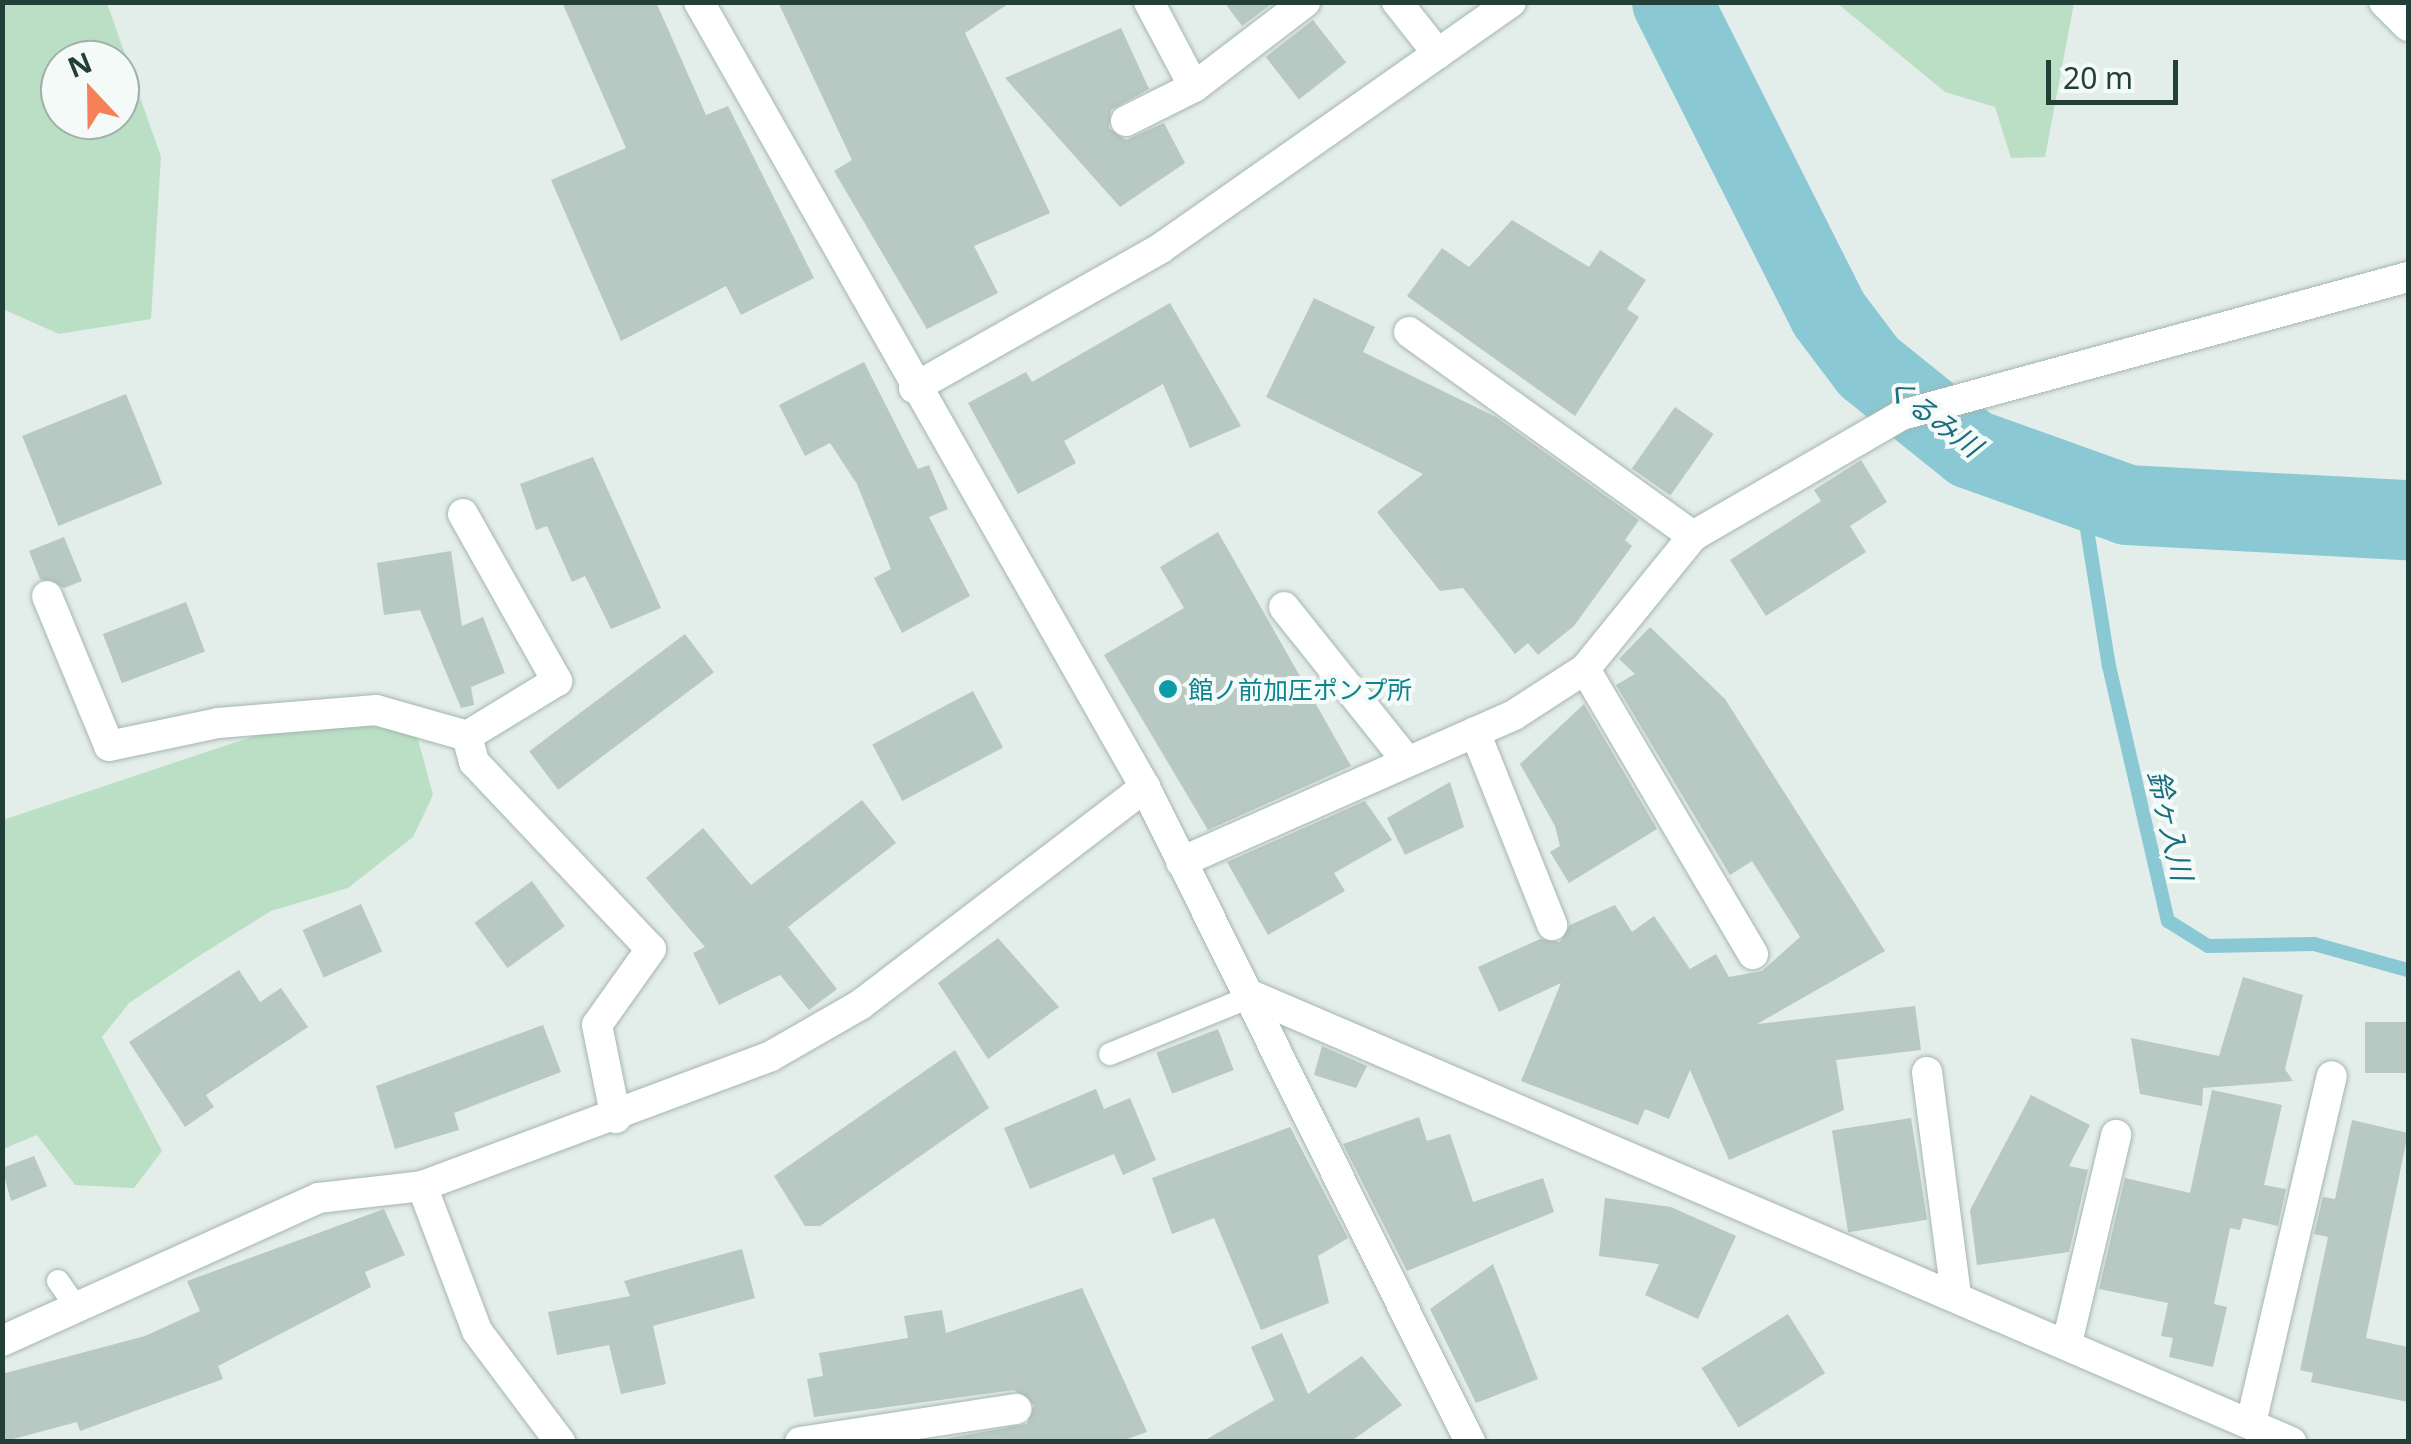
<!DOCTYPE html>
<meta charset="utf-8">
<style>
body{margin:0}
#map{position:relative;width:2411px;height:1444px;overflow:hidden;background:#e3ede9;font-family:"Noto Sans","Noto Sans JP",sans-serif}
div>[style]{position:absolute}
.green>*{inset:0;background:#bbdfc5}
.stream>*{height:14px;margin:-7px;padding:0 7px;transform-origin:7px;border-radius:7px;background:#8ac8d4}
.river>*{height:80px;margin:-40px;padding:0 40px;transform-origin:40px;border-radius:40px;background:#8ac8d4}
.building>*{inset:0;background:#b8c8c2;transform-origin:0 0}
.roads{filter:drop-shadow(0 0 2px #a5b6b0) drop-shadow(0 0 2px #a5b6b0)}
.service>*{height:22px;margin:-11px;padding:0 11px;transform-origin:11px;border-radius:11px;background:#fff}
.minor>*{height:30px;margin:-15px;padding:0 15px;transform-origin:15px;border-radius:15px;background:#fff}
.dots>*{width:28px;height:28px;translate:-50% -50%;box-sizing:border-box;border:5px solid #f4faf7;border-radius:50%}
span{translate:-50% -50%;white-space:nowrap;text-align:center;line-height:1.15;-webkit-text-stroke:8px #f4faf7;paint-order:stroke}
.culture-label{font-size:25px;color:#0d838f}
.left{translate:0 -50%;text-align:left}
.water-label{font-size:28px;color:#1a6d7e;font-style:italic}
.frame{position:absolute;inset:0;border:5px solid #224038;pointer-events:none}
.north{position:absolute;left:40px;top:40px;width:100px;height:100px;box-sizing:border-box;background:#f4faf7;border:2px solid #a0b0ab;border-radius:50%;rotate:338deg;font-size:28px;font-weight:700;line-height:40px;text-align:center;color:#224038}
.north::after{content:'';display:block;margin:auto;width:35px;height:45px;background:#f68058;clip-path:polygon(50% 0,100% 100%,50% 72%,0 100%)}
.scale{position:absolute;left:2046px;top:60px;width:132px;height:45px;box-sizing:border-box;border:5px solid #224038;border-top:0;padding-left:12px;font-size:30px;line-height:35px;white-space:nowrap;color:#224038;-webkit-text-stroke:8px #f4faf7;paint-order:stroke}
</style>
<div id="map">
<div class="green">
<i style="clip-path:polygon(evenodd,3px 2px,107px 3px,161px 157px,151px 319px,59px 334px,3px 309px,3px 2px,60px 60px,120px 60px,120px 120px,60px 120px,60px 60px)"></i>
<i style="clip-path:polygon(1837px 3px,2074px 3px,2045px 157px,2011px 158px,1995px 107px,1945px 92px)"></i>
<i style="clip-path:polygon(308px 718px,416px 732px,433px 795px,413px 837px,348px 888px,271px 911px,202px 954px,129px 1003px,102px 1037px,162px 1151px,134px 1188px,75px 1185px,37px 1135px,3px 1149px,3px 820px)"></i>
</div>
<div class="stream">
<i style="left:2081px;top:492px;width:176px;rotate:80.9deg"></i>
<i style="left:2109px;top:666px;width:262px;rotate:77deg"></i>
<i style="left:2168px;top:921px;width:47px;rotate:32deg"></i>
<i style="left:2208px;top:946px;width:106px;rotate:-1.1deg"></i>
<i style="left:2314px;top:944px;width:98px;rotate:15.5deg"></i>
</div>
<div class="river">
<i style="left:1672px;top:2px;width:349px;rotate:63.3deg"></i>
<i style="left:1829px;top:314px;width:66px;rotate:53deg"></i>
<i style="left:1869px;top:367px;width:131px;rotate:38.8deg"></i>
<i style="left:1971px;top:449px;width:166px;rotate:19.7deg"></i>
<i style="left:2127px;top:505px;width:281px;rotate:3.1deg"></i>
</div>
<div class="building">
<i style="clip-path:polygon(562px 2px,656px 2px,706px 115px,728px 106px,814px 278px,741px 315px,726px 286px,621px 341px,551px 180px,626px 148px)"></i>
<i style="clip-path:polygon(778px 2px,1011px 2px,965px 33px,1050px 213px,974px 246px,998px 293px,927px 329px,834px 171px,852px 160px)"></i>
<i style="clip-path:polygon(1224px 2px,1274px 2px,1242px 26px)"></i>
<i style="left:1313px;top:20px;width:54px;height:60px;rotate:52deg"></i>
<i style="clip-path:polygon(1121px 28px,1149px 89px,1111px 110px,1109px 128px,1126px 140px,1164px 123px,1185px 163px,1120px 207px,1005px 78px)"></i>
<i style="clip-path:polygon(1512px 220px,1589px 267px,1600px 250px,1646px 280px,1627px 309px,1639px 317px,1575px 416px,1407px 296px,1442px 248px,1469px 267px)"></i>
<i style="clip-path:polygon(1314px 298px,1375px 327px,1363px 352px,1496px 417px,1639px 520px,1625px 540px,1632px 546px,1574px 626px,1538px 655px,1528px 643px,1515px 654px,1463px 588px,1440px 591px,1377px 512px,1423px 474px,1266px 397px)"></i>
<i style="clip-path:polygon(1170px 303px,1241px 426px,1190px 448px,1163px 384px,1064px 441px,1076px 463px,1018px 494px,968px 403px,1026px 372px,1032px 382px)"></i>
<i style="clip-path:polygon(864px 362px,918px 469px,929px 465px,948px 509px,929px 517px,970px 596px,902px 633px,874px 578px,891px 569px,857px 484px,830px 443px,805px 456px,779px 405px)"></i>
<i style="left:126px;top:394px;width:97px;height:112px;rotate:68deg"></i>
<i style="left:1675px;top:407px;width:47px;height:75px;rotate:35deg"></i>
<i style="clip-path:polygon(593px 457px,661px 608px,611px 629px,585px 576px,572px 582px,547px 526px,536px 530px,520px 484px)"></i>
<i style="clip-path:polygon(1861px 460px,1887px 502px,1850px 526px,1866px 552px,1766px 616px,1730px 560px,1821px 501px,1814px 490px)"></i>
<i style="clip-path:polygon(1218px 532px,1351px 766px,1208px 830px,1104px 655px,1184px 608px,1160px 567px)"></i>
<i style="clip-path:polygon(64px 537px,82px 581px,64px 588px,40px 579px,29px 551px)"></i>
<i style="clip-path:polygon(451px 551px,462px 626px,483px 617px,505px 673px,471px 687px,474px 705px,461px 708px,420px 610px,384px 615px,377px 563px)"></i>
<i style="left:186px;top:602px;width:53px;height:89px;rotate:69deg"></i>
<i style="clip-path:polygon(1650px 627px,1725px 699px,1885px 951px,1757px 1024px,1915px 1006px,1921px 1050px,1836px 1060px,1844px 1110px,1729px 1160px,1690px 1070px,1669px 1119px,1645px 1109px,1638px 1125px,1521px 1081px,1561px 983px,1499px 1012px,1478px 967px,1540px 939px,1560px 942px,1570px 925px,1615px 905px,1632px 932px,1654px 916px,1690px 969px,1716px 954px,1729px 977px,1762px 971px,1800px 937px,1752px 861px,1730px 875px,1616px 685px,1635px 674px,1619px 659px)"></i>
<i style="left:685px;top:634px;width:48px;height:195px;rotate:53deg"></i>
<i style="left:973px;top:691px;width:64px;height:114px;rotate:62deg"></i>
<i style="clip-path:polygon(1584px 704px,1657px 829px,1569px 883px,1550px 852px,1560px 846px,1555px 826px,1520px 764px)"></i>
<i style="clip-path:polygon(1450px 782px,1464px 827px,1405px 855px,1387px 818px)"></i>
<i style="clip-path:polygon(862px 800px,896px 843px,788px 927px,837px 989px,809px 1010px,780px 975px,719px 1005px,693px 953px,705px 947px,646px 878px,703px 828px,751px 885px)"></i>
<i style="clip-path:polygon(1365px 801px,1392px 840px,1334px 873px,1345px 891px,1268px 935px,1227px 862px)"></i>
<i style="left:532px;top:881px;width:56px;height:71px;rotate:54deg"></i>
<i style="left:361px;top:904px;width:52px;height:64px;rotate:66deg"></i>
<i style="clip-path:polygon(998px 938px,1059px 1007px,988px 1059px,938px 983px)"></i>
<i style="clip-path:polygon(239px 970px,260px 1002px,281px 988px,308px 1027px,206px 1095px,214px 1107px,185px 1127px,129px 1042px)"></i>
<i style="clip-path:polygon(2243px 977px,2303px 995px,2285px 1069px,2293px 1081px,2203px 1088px,2202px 1106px,2140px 1094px,2131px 1038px,2219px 1056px)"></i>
<i style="left:2408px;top:1022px;width:51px;height:43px;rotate:90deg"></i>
<i style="clip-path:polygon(543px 1025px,561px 1072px,454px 1113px,459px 1130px,395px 1149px,376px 1086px)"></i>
<i style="left:1218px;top:1029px;width:44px;height:66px;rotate:69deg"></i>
<i style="clip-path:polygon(1322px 1046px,1367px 1066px,1356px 1088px,1314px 1075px)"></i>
<i style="clip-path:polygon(955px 1050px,989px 1108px,820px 1226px,805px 1226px,774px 1176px)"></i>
<i style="clip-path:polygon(1096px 1089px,1104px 1109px,1130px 1098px,1156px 1160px,1123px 1175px,1114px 1154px,1030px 1189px,1004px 1128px)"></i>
<i style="clip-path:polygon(2212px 1090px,2282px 1105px,2264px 1185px,2286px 1189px,2278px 1226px,2243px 1218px,2240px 1230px,2230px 1228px,2214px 1304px,2227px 1307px,2213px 1367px,2169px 1357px,2173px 1338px,2161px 1336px,2168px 1303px,2099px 1289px,2125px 1178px,2190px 1193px)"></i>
<i style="clip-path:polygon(2031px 1095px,2090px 1125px,2069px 1166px,2088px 1170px,2069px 1252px,1977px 1265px,1970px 1210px)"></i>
<i style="clip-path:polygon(1419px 1117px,1427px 1141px,1450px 1134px,1473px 1202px,1543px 1178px,1554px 1212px,1407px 1271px,1343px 1144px)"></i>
<i style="left:1911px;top:1118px;width:103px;height:80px;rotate:81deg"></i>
<i style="clip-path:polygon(2352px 1120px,2408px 1133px,2366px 1338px,2408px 1347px,2408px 1402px,2311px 1382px,2313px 1373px,2300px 1370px,2328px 1237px,2314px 1234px,2323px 1197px,2335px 1199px)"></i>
<i style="clip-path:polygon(1290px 1127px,1348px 1238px,1318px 1256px,1329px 1303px,1261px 1330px,1214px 1218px,1172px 1234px,1152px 1178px)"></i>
<i style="clip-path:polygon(34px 1156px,47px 1186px,11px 1201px,2px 1168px)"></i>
<i style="clip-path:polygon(1605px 1198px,1671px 1207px,1736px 1236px,1698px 1319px,1645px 1295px,1659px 1264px,1599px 1256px)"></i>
<i style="clip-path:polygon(384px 1209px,405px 1255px,365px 1272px,371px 1287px,218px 1366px,223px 1379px,80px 1431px,77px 1422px,2px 1442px,2px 1374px,145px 1336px,200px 1311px,187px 1281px)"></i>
<i style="clip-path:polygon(742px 1249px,755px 1298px,653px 1326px,666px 1384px,621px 1394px,609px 1345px,557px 1355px,548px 1312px,630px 1296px,624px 1281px)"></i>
<i style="clip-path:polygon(1493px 1264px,1538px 1379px,1476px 1403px,1430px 1309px)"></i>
<i style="clip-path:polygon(1082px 1288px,1147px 1432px,1119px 1442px,927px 1442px,1027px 1424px,1034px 1405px,1014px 1390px,814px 1417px,807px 1379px,823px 1376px,819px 1353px,908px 1338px,904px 1316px,942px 1310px,946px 1333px)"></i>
<i style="left:1788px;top:1314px;width:70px;height:102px;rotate:58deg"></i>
<i style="clip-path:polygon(1282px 1333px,1308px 1394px,1362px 1356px,1402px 1405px,1350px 1442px,1202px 1442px,1274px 1400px,1251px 1347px)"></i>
</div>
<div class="roads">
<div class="service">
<i style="left:1110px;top:1054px;width:154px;rotate:-22.1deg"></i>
<i style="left:58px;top:1281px;width:33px;rotate:55deg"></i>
</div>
<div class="minor">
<i style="left:699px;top:2px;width:903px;rotate:60.4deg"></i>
<i style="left:1145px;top:787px;width:731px;rotate:63.61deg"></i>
<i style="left:1149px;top:2px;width:96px;rotate:62.1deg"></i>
<i style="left:1397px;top:2px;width:66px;rotate:51.7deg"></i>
<i style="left:2384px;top:2px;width:34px;rotate:45deg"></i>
<i style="left:1126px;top:121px;width:76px;rotate:-26.6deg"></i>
<i style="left:1194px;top:87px;width:140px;rotate:-37.4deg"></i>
<i style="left:1409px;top:332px;width:350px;rotate:35.7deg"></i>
<i style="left:1693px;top:536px;width:241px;rotate:-30.1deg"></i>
<i style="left:1902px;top:415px;width:524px;rotate:-15.26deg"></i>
<i style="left:914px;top:388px;width:284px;rotate:-29.5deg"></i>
<i style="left:1161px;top:248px;width:428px;rotate:-35.1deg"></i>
<i style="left:463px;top:514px;width:192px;rotate:60.6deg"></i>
<i style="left:557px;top:681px;width:105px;rotate:148.6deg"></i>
<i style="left:467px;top:736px;width:27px;rotate:75deg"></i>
<i style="left:474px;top:762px;width:257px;rotate:46.6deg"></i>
<i style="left:651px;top:949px;width:93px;rotate:125.4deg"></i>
<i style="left:597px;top:1025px;width:95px;rotate:78.5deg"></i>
<i style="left:47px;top:596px;width:162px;rotate:67.5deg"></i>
<i style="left:109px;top:746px;width:111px;rotate:-11.9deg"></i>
<i style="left:218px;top:723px;width:159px;rotate:-4.7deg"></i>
<i style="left:376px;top:710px;width:95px;rotate:15.9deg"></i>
<i style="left:1284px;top:607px;width:197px;rotate:51.4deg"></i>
<i style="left:1585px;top:669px;width:331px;rotate:59.5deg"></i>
<i style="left:1475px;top:732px;width:208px;rotate:68.2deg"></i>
<i style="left:1181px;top:862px;width:364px;rotate:-23.8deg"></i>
<i style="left:1514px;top:715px;width:85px;rotate:-32.9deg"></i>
<i style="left:1585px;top:669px;width:171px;rotate:-50.9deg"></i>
<i style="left:1253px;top:996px;width:1130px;rotate:23.25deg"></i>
<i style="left:1927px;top:1072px;width:224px;rotate:82.6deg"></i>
<i style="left:422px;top:1186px;width:155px;rotate:69.2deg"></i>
<i style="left:477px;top:1331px;width:139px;rotate:53.2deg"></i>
<i style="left:2px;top:1341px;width:348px;rotate:-24.3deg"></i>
<i style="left:319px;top:1198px;width:104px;rotate:-6.6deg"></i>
<i style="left:422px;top:1186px;width:372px;rotate:-20.4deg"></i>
<i style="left:771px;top:1056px;width:103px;rotate:-29.8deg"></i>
<i style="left:860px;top:1005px;width:359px;rotate:-37.4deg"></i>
<i style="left:2067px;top:1343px;width:214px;rotate:-76.7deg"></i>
<i style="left:2251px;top:1423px;width:356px;rotate:-76.9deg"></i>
<i style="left:800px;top:1442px;width:219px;rotate:-8.7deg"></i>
</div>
</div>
<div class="dots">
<i style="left:1168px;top:689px;background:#0f9aa8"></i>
</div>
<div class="culture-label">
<span class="left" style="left:1188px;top:689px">館ノ前加圧ポンプ所</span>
</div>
<div class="water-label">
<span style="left:1934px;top:416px;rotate:37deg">くるみ川</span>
<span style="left:2171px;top:825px;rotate:77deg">鈴ヶ入川</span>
</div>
<div class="frame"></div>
<div class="north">N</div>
<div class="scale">20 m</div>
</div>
